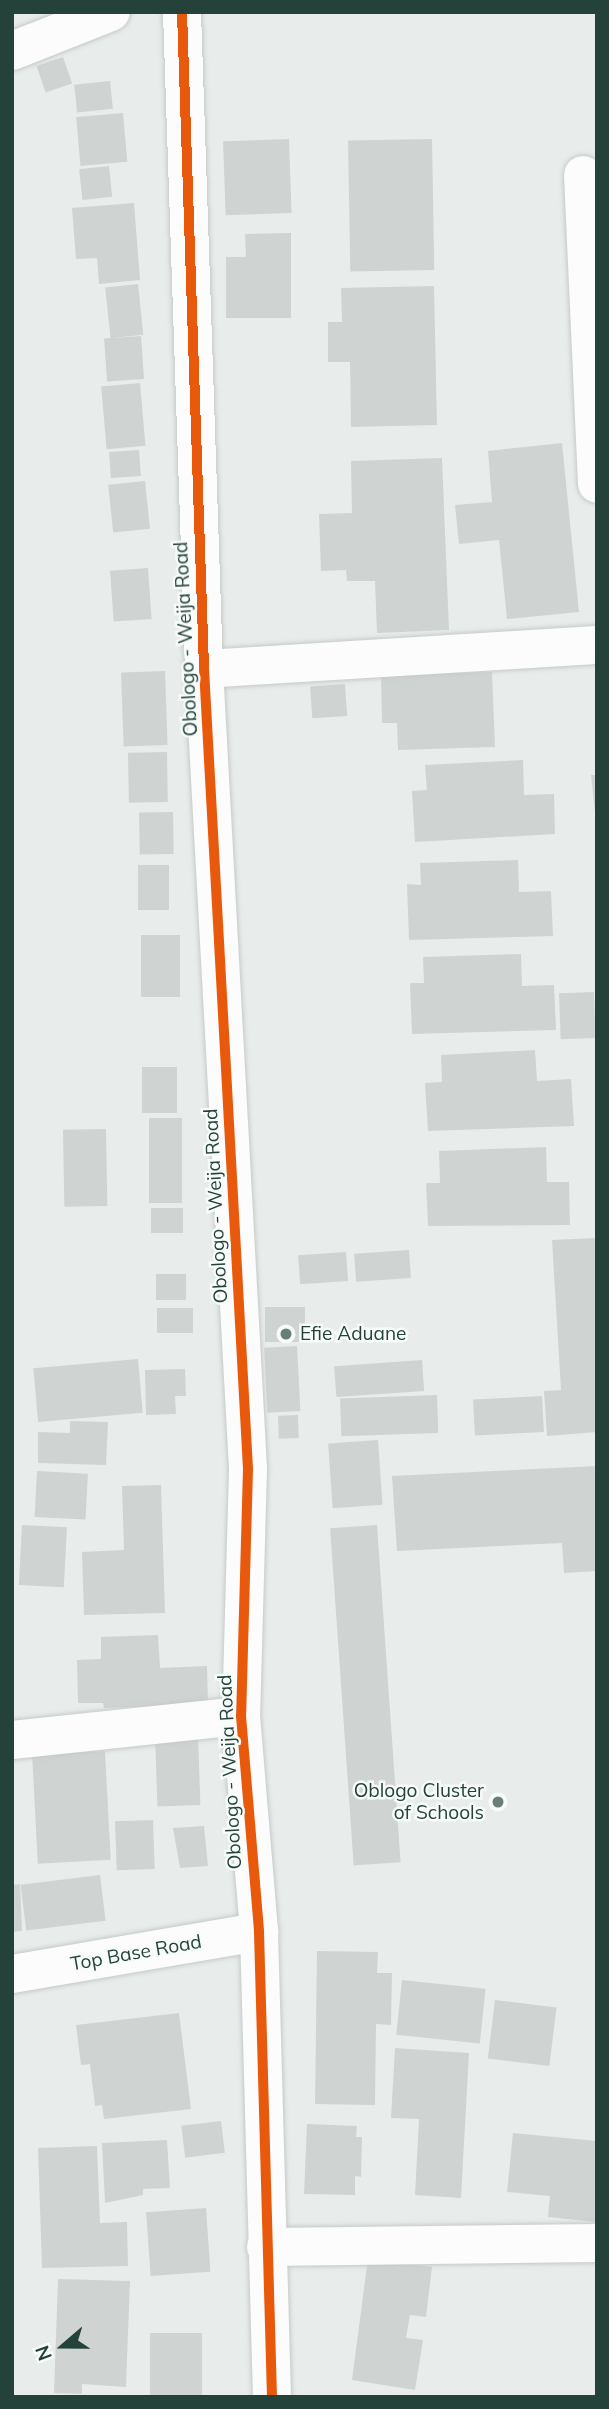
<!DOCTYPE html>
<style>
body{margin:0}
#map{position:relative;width:609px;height:2409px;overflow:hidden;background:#e8edeb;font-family:Mulish,sans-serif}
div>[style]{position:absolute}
.building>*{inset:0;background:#cfd4d2;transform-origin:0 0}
.roads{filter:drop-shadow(0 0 2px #c5cac8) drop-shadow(0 0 2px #c5cac8)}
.minor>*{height:38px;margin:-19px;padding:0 19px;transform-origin:19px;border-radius:19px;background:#fcfcfc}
.cycleway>*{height:10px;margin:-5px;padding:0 5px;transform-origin:5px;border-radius:5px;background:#e8590c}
.dots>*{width:19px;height:19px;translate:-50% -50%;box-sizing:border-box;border:4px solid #f7fbf9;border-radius:50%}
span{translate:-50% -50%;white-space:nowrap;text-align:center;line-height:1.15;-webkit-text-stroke:5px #f7fbf9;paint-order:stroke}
.street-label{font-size:19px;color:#24423a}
.poi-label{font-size:19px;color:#24423a}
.left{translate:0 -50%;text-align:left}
.right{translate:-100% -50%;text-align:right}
.frame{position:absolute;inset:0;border:14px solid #24423a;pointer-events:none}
.north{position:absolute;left:28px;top:2311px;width:70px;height:70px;-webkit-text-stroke:5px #f7fbf9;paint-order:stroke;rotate:250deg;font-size:19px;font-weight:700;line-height:28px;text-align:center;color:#24423a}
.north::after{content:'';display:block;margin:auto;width:24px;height:32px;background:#24423a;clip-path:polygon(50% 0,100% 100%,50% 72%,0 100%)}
</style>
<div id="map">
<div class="building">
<i style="left:63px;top:57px;width:28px;height:28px;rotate:71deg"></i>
<i style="left:110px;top:81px;width:28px;height:36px;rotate:84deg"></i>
<i style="left:123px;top:113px;width:49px;height:47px;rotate:85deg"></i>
<i style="left:289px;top:139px;width:74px;height:66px;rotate:88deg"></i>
<i style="left:432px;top:139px;width:131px;height:84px;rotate:89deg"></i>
<i style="left:109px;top:166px;width:31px;height:30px;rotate:84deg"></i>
<i style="clip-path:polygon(134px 203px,140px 280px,99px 284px,97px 258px,76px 259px,72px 208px)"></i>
<i style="clip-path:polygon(291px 233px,291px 318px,226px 318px,226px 257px,246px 257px,245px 234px)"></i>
<i style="left:138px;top:284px;width:51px;height:33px;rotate:84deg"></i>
<i style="clip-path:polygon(434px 286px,437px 425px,351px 427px,350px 362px,328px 362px,328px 322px,342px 322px,341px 288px)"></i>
<i style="left:141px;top:336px;width:43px;height:37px;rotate:86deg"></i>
<i style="left:140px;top:383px;width:63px;height:39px;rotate:85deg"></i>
<i style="clip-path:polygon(562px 443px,579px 612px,507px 619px,499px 540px,459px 544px,455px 505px,492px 502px,488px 451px)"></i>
<i style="left:139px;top:450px;width:26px;height:30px;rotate:86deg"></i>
<i style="clip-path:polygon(442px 458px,449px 630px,377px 633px,375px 581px,347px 581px,346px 570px,321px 571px,319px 514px,352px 513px,351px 461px)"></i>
<i style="left:145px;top:481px;width:48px;height:37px;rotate:84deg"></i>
<i style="left:148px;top:568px;width:51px;height:38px;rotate:86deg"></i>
<i style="left:165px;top:671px;width:74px;height:44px;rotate:88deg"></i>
<i style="clip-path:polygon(492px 672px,495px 747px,398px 750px,397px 723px,382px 723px,381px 675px)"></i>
<i style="left:345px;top:684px;width:32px;height:35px;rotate:86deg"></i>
<i style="left:167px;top:752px;width:50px;height:39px;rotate:89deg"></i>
<i style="clip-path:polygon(523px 760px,524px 795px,554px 794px,555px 834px,415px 842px,412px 791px,427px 790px,425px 765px)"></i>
<i style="clip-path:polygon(591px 775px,597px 775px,597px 813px,595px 813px)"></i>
<i style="left:173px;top:812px;width:42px;height:34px;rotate:89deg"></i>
<i style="clip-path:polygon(518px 860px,519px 892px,551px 891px,553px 936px,409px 940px,407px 884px,421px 885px,420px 863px)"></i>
<i style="left:138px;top:865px;width:31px;height:45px"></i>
<i style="left:141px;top:935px;width:39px;height:62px"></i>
<i style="clip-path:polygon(521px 954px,522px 986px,554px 985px,556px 1030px,412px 1034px,410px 983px,424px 983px,423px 957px)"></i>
<i style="left:594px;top:992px;width:46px;height:35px;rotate:88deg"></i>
<i style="clip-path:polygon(535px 1050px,537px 1081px,571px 1079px,574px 1126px,428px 1131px,425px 1083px,442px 1082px,441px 1055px)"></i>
<i style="left:142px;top:1067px;width:35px;height:46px"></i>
<i style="left:149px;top:1118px;width:33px;height:85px"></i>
<i style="left:106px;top:1129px;width:77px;height:43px;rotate:89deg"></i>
<i style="clip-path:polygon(546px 1147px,547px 1182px,569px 1182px,570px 1225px,428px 1226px,426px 1183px,440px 1183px,439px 1151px)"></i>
<i style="left:183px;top:1208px;width:25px;height:32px;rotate:90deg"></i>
<i style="clip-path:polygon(597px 1238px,597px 1432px,547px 1436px,544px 1391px,561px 1390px,552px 1240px)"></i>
<i style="left:409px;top:1250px;width:28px;height:55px;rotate:86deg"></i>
<i style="left:346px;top:1252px;width:29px;height:48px;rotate:86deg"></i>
<i style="left:156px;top:1274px;width:30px;height:26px"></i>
<i style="left:265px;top:1307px;width:40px;height:35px"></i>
<i style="left:157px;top:1308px;width:36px;height:25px"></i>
<i style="left:297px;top:1346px;width:65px;height:33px;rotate:87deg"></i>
<i style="left:138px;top:1359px;width:54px;height:105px;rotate:85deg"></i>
<i style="left:422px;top:1360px;width:31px;height:88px;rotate:86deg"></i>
<i style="clip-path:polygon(185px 1369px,186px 1396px,175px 1396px,176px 1414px,146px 1415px,145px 1370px)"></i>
<i style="left:437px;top:1395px;width:38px;height:97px;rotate:88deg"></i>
<i style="left:542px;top:1396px;width:36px;height:69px;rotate:87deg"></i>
<i style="left:298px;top:1415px;width:23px;height:20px;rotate:88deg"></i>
<i style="clip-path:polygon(70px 1421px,108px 1422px,106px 1465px,38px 1463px,38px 1432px,70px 1433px)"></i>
<i style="left:378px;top:1440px;width:65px;height:50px;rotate:86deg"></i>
<i style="clip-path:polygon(597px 1466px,597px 1571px,564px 1573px,562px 1543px,397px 1551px,392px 1476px)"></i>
<i style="left:37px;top:1471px;width:51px;height:46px;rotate:3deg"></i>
<i style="clip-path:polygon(161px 1485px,165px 1613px,84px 1615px,82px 1552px,124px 1550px,122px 1486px)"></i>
<i style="left:22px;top:1525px;width:45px;height:60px;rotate:3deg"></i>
<i style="left:377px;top:1525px;width:338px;height:47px;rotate:86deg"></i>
<i style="clip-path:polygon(158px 1635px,160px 1668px,207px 1666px,208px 1704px,104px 1708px,103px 1703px,78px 1703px,77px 1660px,101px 1659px,101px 1637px)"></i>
<i style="left:198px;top:1736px;width:69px;height:43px;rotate:88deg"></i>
<i style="left:105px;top:1751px;width:109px;height:73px;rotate:87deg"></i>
<i style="left:153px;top:1820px;width:49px;height:38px;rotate:88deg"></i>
<i style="clip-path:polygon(204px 1826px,208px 1866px,180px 1868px,173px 1828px)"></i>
<i style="left:100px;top:1875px;width:46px;height:80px;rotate:83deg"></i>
<i style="clip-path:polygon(20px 1884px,22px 1931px,12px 1932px,12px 1885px)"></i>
<i style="clip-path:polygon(317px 1951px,378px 1952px,377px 1973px,392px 1973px,391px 2025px,376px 2024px,375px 2105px,315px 2104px)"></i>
<i style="left:402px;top:1980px;width:84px;height:55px;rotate:6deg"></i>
<i style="left:495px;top:2000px;width:62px;height:59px;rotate:7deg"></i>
<i style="clip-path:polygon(179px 2013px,191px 2109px,104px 2119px,102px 2105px,95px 2106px,90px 2064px,81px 2065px,76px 2025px)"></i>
<i style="clip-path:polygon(395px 2048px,469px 2053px,461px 2198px,415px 2195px,419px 2119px,391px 2118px)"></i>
<i style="left:221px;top:2121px;width:32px;height:40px;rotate:83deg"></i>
<i style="clip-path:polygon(307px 2124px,357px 2126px,356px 2137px,362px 2137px,361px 2177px,355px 2176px,355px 2195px,304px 2194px)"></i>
<i style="clip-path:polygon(513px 2133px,597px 2141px,595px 2222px,548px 2217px,550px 2196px,507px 2192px)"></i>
<i style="clip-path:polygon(167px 2140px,170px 2188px,143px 2189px,143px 2195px,105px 2203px,102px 2143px)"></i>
<i style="clip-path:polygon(97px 2146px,100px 2223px,127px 2222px,128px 2266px,42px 2268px,38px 2148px)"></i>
<i style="left:206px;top:2208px;width:64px;height:60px;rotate:86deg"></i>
<i style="clip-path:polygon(368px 2258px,432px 2267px,426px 2317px,410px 2315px,406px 2338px,423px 2340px,415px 2390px,352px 2380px)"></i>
<i style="clip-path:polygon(58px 2279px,130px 2281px,126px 2387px,82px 2384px,82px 2394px,54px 2393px)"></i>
<i style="left:202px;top:2333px;width:64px;height:52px;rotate:90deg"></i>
</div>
<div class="roads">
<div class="minor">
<i style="left:182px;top:12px;width:657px;rotate:88.08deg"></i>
<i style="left:204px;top:669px;width:801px;rotate:86.85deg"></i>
<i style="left:248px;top:1469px;width:247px;rotate:91.6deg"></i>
<i style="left:241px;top:1716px;width:217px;rotate:85.2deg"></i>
<i style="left:259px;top:1932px;width:465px;rotate:88.4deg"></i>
<i style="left:12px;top:51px;width:106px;rotate:-21.5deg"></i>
<i style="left:583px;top:175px;width:309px;rotate:87.4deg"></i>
<i style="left:204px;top:669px;width:394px;rotate:-3.5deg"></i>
<i style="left:12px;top:1740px;width:230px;rotate:-6deg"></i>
<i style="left:12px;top:1974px;width:251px;rotate:-9.7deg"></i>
<i style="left:266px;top:2247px;width:331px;rotate:-0.7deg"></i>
</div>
</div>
<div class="cycleway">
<i style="left:182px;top:12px;width:657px;rotate:88.08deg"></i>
<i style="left:204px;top:669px;width:801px;rotate:86.85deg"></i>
<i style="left:248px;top:1469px;width:247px;rotate:91.6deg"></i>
<i style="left:241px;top:1716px;width:217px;rotate:85.2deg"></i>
<i style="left:259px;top:1932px;width:465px;rotate:88.4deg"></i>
</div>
<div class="dots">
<i style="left:286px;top:1334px;background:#697e78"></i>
<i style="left:498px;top:1802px;background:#697e78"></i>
</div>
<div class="street-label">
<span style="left:186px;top:639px;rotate:-93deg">Obologo - Weija Road</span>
<span style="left:216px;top:1206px;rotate:-93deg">Obologo - Weija Road</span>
<span style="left:230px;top:1772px;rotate:-93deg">Obologo - Weija Road</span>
<span style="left:136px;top:1953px;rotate:-10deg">Top Base Road</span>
</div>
<div class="poi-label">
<span class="left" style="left:300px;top:1334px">Efie Aduane</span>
<span class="right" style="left:484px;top:1802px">Oblogo Cluster<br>of Schools</span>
</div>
<div class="frame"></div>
<div class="north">N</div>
</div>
